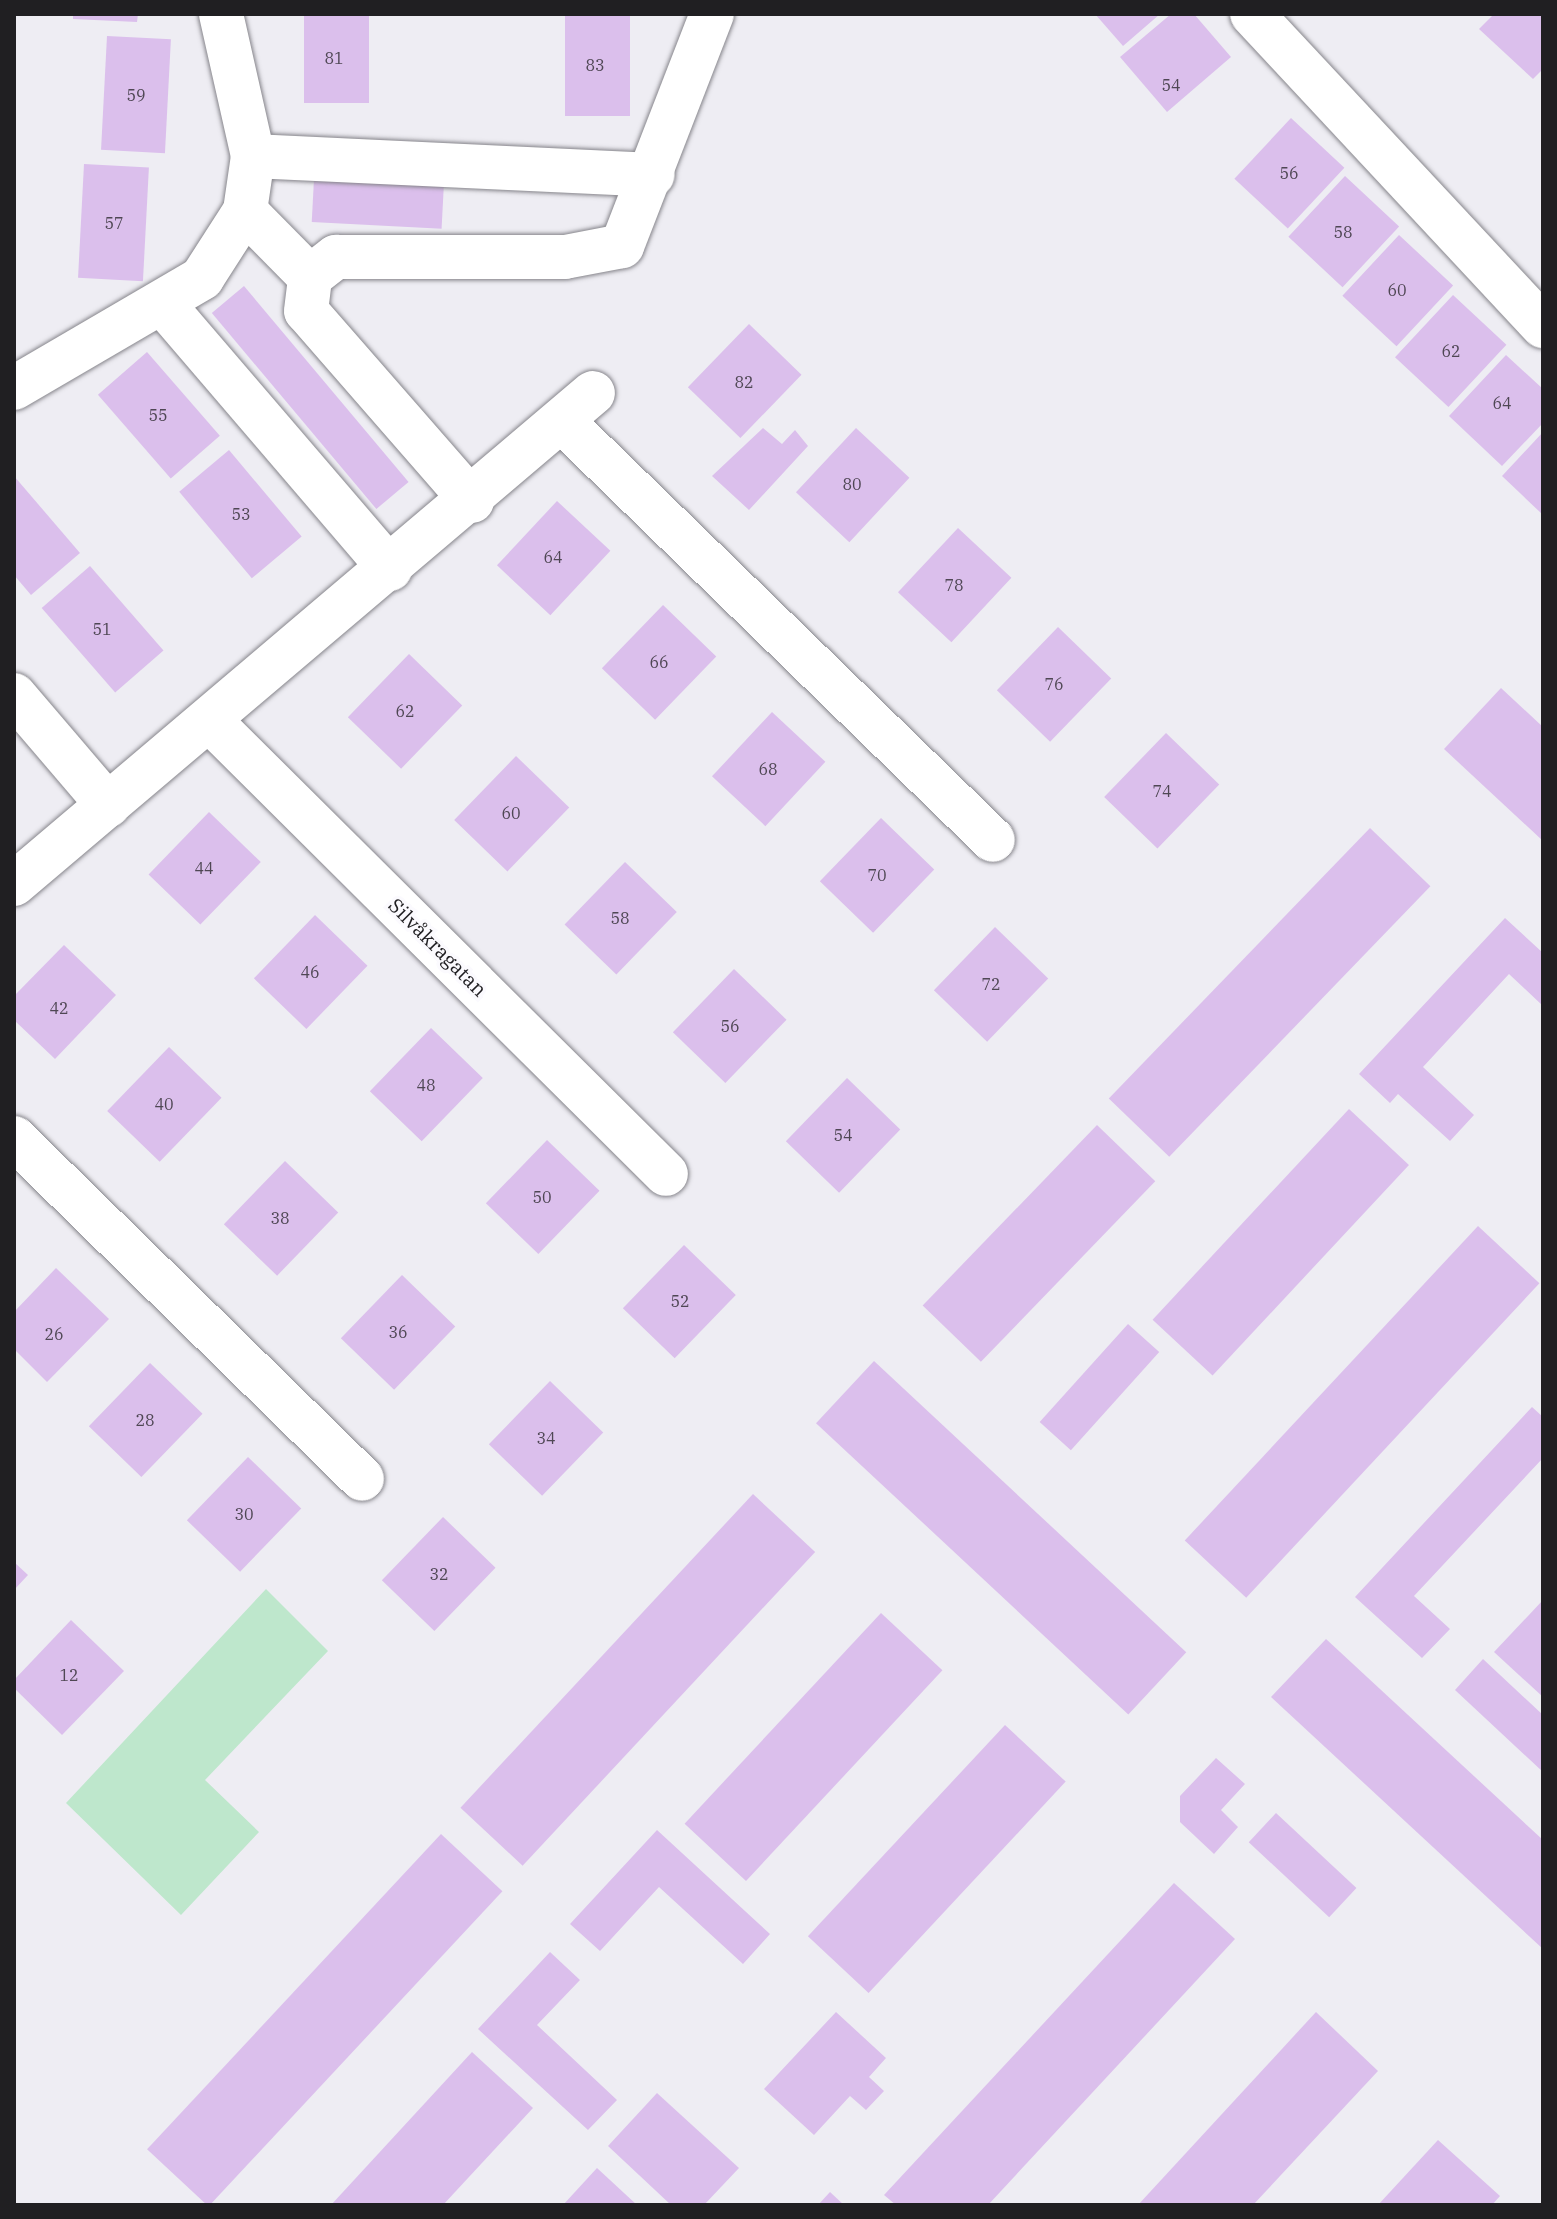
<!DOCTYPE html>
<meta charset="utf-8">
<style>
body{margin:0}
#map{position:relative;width:1557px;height:2219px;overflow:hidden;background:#eeedf3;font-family:"IBM Plex Serif",serif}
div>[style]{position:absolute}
.green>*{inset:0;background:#bee7cc}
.building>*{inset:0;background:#dbbfec;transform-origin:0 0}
.roads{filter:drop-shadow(0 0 2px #86858b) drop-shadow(0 0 2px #86858b)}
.minor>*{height:44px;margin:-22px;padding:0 22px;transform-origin:22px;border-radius:22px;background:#fff}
span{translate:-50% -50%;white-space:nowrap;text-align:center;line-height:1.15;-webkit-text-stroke:7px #fbfafe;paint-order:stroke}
.number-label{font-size:16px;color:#4f4754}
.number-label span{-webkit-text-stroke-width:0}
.street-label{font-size:20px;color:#201f22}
.frame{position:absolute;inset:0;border:16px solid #201f22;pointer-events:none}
</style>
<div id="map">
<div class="green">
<i style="clip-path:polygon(266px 1589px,328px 1651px,205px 1780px,259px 1832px,181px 1915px,66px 1803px)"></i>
</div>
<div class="building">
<i style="clip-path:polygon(73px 14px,138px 14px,137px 22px,73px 19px)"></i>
<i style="left:304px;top:14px;width:65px;height:89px"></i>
<i style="left:565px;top:14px;width:65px;height:102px"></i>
<i style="clip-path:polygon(1095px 14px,1160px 14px,1123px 46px)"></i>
<i style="clip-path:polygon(1171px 14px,1194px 14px,1231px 57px,1167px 112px,1120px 57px)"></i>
<i style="clip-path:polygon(1494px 14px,1543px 14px,1543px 69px,1533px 79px,1479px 29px)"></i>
<i style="left:107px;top:36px;width:64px;height:114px;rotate:3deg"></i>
<i style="left:1291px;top:118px;width:73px;height:83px;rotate:43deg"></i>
<i style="left:84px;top:164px;width:65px;height:114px;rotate:3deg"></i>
<i style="left:1345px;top:176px;width:74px;height:83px;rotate:43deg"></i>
<i style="left:314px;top:179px;width:130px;height:43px;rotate:3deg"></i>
<i style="left:1399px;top:235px;width:74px;height:83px;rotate:43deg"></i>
<i style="left:244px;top:286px;width:256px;height:42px;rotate:50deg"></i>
<i style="left:1453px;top:295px;width:73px;height:85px;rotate:43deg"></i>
<i style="left:749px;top:324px;width:73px;height:88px;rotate:44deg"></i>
<i style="left:147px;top:352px;width:111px;height:65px;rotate:49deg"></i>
<i style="clip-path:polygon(1506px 355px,1543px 389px,1543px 423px,1502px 466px,1449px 416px)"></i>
<i style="clip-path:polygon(763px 428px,782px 444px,795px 430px,808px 446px,749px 510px,712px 476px)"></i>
<i style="left:856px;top:428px;width:73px;height:88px;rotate:43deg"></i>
<i style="clip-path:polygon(1543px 432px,1543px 515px,1502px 476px)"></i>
<i style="left:229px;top:450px;width:113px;height:65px;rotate:50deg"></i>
<i style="clip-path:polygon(14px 476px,80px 553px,31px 595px,14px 575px)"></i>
<i style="left:557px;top:501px;width:73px;height:88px;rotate:43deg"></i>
<i style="left:958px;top:528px;width:73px;height:88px;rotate:43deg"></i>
<i style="left:90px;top:566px;width:112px;height:64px;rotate:49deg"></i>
<i style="left:663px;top:605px;width:74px;height:88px;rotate:44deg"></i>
<i style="left:1058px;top:627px;width:74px;height:88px;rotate:44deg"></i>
<i style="left:409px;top:654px;width:74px;height:88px;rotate:44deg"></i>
<i style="clip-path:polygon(1501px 688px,1543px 727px,1543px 841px,1444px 749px)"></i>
<i style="left:772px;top:712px;width:73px;height:88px;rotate:43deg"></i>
<i style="left:1166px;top:733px;width:74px;height:89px;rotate:44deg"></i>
<i style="left:516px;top:756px;width:74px;height:89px;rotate:44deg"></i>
<i style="left:209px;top:812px;width:72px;height:87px;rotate:44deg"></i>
<i style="left:881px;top:818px;width:74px;height:88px;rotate:44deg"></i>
<i style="left:1370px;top:828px;width:84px;height:376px;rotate:44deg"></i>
<i style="left:625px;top:862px;width:72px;height:87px;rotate:44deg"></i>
<i style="left:315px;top:915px;width:73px;height:88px;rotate:44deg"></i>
<i style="clip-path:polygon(1505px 918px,1543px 953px,1543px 1006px,1509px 974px,1423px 1067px,1474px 1115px,1450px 1141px,1398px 1094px,1390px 1103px,1359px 1074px)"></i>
<i style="left:995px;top:927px;width:74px;height:88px;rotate:44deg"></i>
<i style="clip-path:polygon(64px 945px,116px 995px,55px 1059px,14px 1020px,14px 996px)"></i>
<i style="left:734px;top:969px;width:73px;height:88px;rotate:44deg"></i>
<i style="left:431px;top:1028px;width:72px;height:88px;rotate:44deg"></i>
<i style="left:169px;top:1047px;width:73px;height:89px;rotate:44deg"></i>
<i style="left:847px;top:1078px;width:74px;height:88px;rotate:44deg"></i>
<i style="left:1349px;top:1109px;width:82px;height:288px;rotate:43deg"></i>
<i style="left:1097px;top:1125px;width:81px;height:251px;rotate:44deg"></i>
<i style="left:547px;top:1140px;width:73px;height:88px;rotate:44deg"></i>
<i style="left:285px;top:1161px;width:74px;height:88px;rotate:44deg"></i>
<i style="left:1478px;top:1226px;width:84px;height:430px;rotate:43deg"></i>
<i style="left:684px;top:1245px;width:72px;height:88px;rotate:44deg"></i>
<i style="clip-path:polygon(56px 1268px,109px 1319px,47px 1382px,14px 1349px,14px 1312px)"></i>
<i style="left:402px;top:1275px;width:74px;height:88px;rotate:44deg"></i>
<i style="left:1128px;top:1324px;width:42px;height:132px;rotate:42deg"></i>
<i style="left:874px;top:1361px;width:427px;height:85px;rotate:43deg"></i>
<i style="left:150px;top:1363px;width:73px;height:88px;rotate:44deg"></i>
<i style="left:550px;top:1381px;width:74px;height:88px;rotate:44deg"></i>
<i style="clip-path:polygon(1532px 1407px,1543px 1417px,1543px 1458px,1414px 1596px,1450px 1629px,1422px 1658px,1355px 1597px)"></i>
<i style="left:248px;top:1457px;width:74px;height:88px;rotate:44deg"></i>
<i style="left:753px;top:1494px;width:85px;height:429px;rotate:43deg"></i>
<i style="left:443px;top:1517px;width:73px;height:88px;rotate:44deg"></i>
<i style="clip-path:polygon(14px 1562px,28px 1575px,14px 1590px)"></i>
<i style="clip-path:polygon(1543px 1600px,1543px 1697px,1494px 1652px)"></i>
<i style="left:881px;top:1613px;width:84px;height:288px;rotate:43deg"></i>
<i style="clip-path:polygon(71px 1620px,124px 1671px,62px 1735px,14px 1688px,14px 1680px)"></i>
<i style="clip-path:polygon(1326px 1639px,1543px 1840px,1543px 1949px,1271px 1697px)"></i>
<i style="clip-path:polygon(1483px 1659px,1543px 1715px,1543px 1772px,1455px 1690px)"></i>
<i style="left:1005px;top:1725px;width:83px;height:289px;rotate:43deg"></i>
<i style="clip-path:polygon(1216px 1758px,1245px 1784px,1221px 1810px,1238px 1827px,1214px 1854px,1180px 1822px,1180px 1796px)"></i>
<i style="left:1276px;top:1813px;width:110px;height:40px;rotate:43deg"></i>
<i style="clip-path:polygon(657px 1830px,770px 1934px,743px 1964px,659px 1887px,600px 1951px,570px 1924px)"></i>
<i style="left:441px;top:1834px;width:84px;height:431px;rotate:43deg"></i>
<i style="clip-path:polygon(1174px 1883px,1235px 1939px,988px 2205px,896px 2205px,884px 2195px)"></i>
<i style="clip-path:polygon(550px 1952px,580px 1980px,537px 2025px,617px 2100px,588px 2130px,478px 2029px)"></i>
<i style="clip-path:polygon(836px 2012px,886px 2058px,869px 2077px,884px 2091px,866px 2110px,850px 2096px,814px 2135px,764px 2089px)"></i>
<i style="clip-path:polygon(1316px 2012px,1378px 2071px,1253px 2205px,1138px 2205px)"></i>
<i style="clip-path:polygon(472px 2052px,533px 2108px,443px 2205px,331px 2205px)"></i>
<i style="clip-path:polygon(657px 2093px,739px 2168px,704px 2205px,671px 2205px,608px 2146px)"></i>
<i style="clip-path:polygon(1438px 2140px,1500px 2196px,1492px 2205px,1378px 2205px)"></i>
<i style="clip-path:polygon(597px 2168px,637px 2205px,563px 2205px)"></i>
<i style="clip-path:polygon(830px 2192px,844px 2205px,818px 2205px)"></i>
</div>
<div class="roads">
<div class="minor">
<i style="left:1252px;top:14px;width:427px;rotate:47deg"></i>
<i style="left:253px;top:156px;width:400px;rotate:2.7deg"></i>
<i style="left:245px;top:211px;width:93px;rotate:45.4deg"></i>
<i style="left:163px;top:304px;width:349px;rotate:49.4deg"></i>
<i style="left:14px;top:388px;width:218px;rotate:-30.3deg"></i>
<i style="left:202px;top:278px;width:80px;rotate:-57.3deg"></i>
<i style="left:245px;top:211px;width:56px;rotate:-81.7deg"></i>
<i style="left:253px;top:156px;width:146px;rotate:-102.7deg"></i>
<i style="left:564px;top:423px;width:598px;rotate:44.19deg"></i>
<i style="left:472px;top:501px;width:252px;rotate:-131.1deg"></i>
<i style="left:306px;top:311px;width:34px;rotate:-83deg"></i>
<i style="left:310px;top:277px;width:33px;rotate:-38deg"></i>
<i style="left:336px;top:257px;width:229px"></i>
<i style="left:565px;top:257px;width:58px;rotate:-10.9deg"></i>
<i style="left:622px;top:246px;width:249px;rotate:-68.8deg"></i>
<i style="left:14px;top:695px;width:145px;rotate:49.5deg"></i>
<i style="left:209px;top:720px;width:644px;rotate:44.81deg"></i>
<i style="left:14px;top:884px;width:759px;rotate:-40.3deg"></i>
<i style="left:14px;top:1138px;width:487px;rotate:44.4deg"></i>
</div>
</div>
<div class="number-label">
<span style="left:334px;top:58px">81</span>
<span style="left:595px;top:65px">83</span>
<span style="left:1171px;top:85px">54</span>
<span style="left:136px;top:95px">59</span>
<span style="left:1289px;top:173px">56</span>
<span style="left:114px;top:223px">57</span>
<span style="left:1343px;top:232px">58</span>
<span style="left:1397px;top:290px">60</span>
<span style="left:1451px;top:351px">62</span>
<span style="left:744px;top:382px">82</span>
<span style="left:1502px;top:403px">64</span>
<span style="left:158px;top:415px">55</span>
<span style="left:852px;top:484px">80</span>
<span style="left:241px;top:514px">53</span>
<span style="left:553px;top:557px">64</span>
<span style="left:954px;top:585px">78</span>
<span style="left:102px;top:629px">51</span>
<span style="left:659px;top:662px">66</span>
<span style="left:1054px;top:684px">76</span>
<span style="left:405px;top:711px">62</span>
<span style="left:768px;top:769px">68</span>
<span style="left:1162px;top:791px">74</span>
<span style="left:511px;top:813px">60</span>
<span style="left:204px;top:868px">44</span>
<span style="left:877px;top:875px">70</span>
<span style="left:620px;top:918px">58</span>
<span style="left:310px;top:972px">46</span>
<span style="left:991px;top:984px">72</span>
<span style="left:59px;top:1008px">42</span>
<span style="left:730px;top:1026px">56</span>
<span style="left:426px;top:1085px">48</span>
<span style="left:164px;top:1104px">40</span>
<span style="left:843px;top:1135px">54</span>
<span style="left:542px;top:1197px">50</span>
<span style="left:280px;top:1218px">38</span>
<span style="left:680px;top:1301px">52</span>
<span style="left:398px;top:1332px">36</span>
<span style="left:54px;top:1334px">26</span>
<span style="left:145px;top:1420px">28</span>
<span style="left:546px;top:1438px">34</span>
<span style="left:244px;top:1514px">30</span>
<span style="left:439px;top:1574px">32</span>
<span style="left:69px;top:1675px">12</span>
</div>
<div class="street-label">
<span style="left:438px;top:947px;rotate:45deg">Silvåkragatan</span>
</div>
<div class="frame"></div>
</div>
